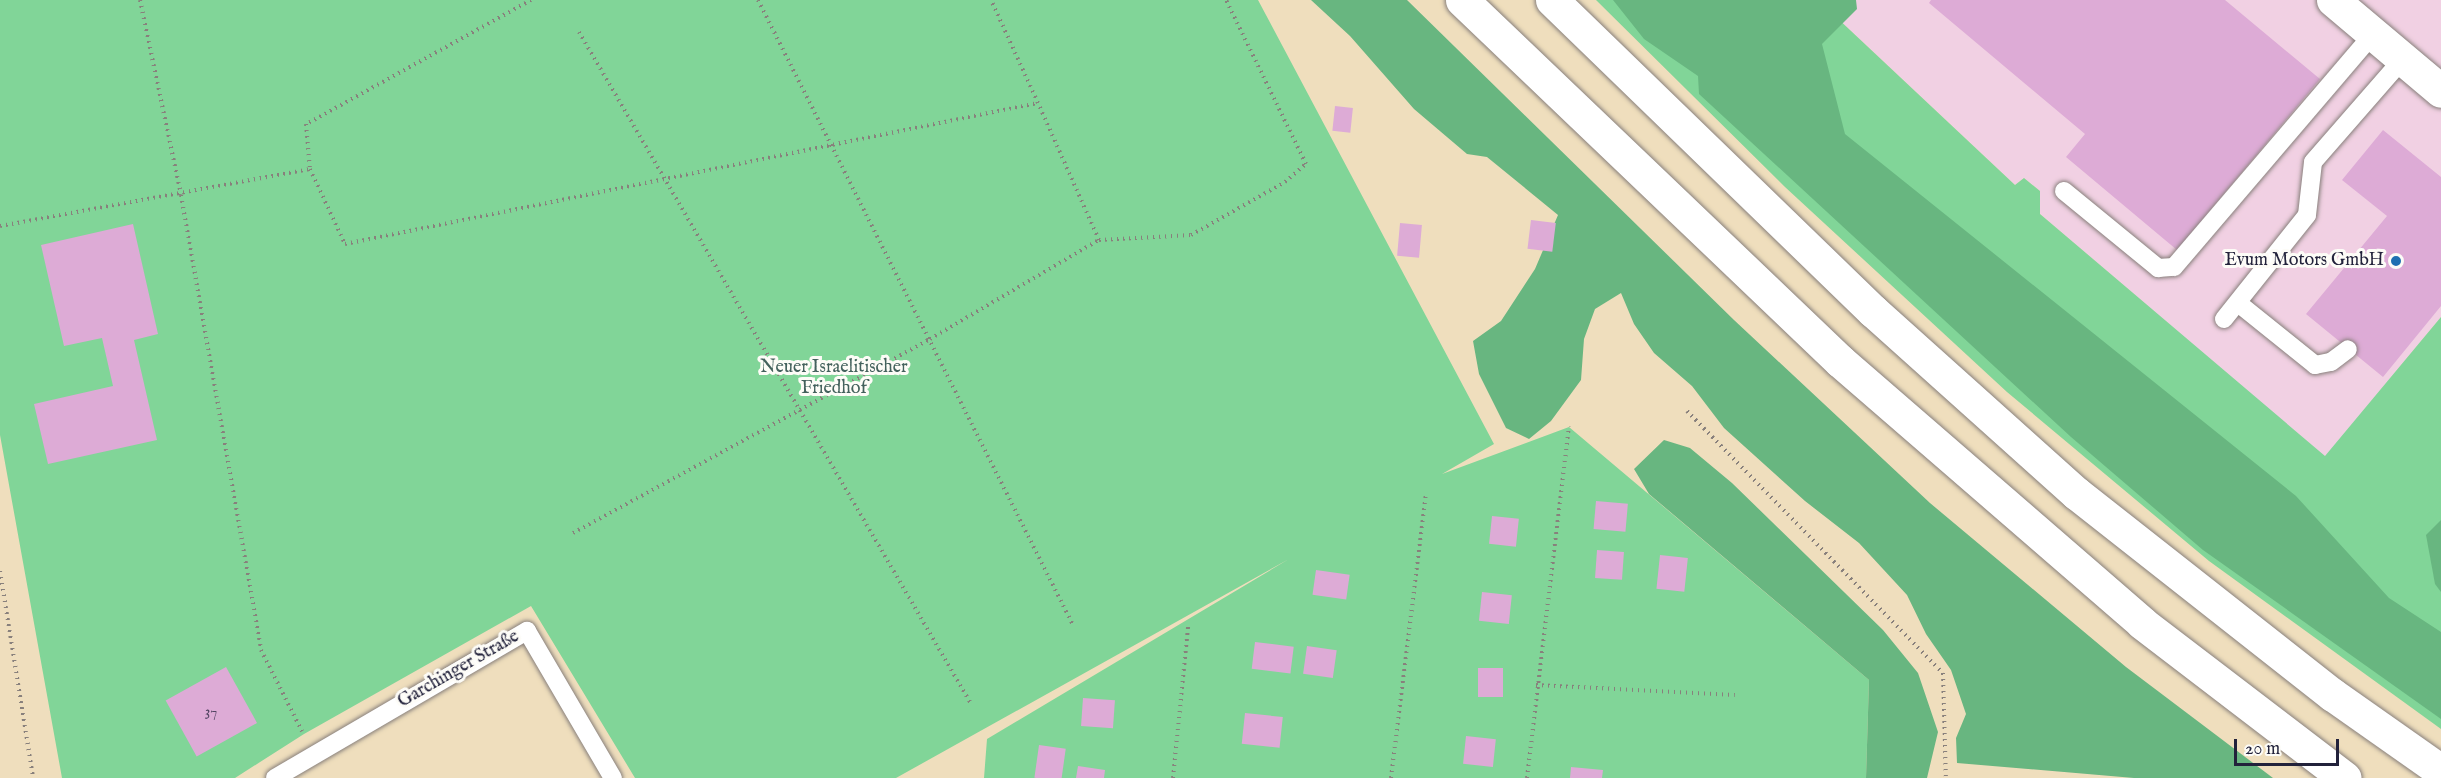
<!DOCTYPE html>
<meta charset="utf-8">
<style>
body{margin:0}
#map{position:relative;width:2441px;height:778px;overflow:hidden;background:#efdebd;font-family:"IM FELL English",serif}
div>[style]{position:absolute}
.built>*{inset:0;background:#f1d0e3}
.green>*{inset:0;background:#81d598}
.forest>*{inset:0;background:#68b680}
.building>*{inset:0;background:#ddabd6;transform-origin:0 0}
.path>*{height:4px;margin-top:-2px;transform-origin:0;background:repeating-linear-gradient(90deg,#88807c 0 1.5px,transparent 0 6px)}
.roads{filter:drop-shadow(0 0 2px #88807c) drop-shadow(0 0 2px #88807c)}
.service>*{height:18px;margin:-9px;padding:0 9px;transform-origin:9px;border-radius:9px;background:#fff}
.minor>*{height:33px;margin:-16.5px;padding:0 16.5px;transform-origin:16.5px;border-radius:16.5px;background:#fff}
.motorway>*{height:33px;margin:-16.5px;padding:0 16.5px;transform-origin:16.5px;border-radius:16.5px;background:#fff}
.dots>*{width:16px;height:16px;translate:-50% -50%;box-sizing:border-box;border:3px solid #fdfcf7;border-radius:50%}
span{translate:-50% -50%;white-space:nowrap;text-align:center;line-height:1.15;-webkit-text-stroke:6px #fdfcf7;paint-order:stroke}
.number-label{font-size:15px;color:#514462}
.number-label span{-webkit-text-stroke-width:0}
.poi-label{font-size:18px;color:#22223b}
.right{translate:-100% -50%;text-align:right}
.park-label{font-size:18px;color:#43615c}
.street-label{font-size:18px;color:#22223b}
.scale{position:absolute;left:2234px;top:739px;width:105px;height:27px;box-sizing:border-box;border:3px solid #22223b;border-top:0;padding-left:8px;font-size:18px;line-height:21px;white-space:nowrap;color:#22223b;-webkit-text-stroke:4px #fdfcf7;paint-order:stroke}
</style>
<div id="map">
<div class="built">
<i style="clip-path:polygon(1818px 0,2441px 0,2441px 317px,2325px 457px,2040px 214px,2040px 191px,2024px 178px,2015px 185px)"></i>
</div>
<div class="green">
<i style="clip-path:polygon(0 0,1258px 0,1494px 444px,1442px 474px,1569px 427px,1869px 680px,1866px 778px,984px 778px,987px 739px,1289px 559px,896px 778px,635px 778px,531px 606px,304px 734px,235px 778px,62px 778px,0 435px)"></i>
<i style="clip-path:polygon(1596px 0,1818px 0,2015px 185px,2024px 178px,2040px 191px,2040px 214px,2325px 456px,2441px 317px,2441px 729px,2209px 561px,2007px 392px,1785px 187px)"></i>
</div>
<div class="forest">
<i style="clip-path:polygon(1311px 0,1407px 0,1734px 320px,1930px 503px,2126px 667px,2273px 778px,2134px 778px,1957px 763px,1956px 738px,1966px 714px,1951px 670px,1926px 634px,1907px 595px,1859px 543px,1805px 501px,1724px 428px,1692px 386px,1654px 353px,1634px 324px,1621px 293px,1595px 309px,1584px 339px,1581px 380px,1551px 421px,1529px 439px,1506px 428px,1479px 374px,1473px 341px,1501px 321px,1535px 269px,1558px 215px,1487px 157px,1467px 154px,1414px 109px,1350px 36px)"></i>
<i style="clip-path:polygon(1613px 0,1856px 0,1857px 9px,1822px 44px,1845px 134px,2296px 496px,2389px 598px,2441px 632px,2441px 719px,2203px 550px,2071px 437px,1699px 94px,1698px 76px,1644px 39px)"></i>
<i style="clip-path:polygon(1664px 440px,1690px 448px,1732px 483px,1883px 630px,1918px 673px,1938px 732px,1927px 778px,1866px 778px,1869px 680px,1649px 494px,1634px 469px)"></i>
<i style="clip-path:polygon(2441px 520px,2441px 592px,2435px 584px,2426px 535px)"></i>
</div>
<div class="building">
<i style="clip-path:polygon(1931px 0,2225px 0,2320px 79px,2177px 250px,2066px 157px,2085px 134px,1929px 3px)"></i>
<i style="left:1335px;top:106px;width:18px;height:25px;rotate:6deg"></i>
<i style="clip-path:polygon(2383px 130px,2441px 177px,2441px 306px,2383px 377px,2306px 314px,2387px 216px,2342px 180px)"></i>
<i style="left:1531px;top:220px;width:25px;height:29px;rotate:7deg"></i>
<i style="left:1400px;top:223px;width:22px;height:33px;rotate:5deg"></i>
<i style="clip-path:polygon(133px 224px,158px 334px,134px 340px,157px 440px,48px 464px,34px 404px,113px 386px,102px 338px,64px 346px,41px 245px)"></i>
<i style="left:1596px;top:501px;width:32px;height:28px;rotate:5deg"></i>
<i style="left:1492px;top:516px;width:27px;height:28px;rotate:6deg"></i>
<i style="left:1597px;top:550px;width:27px;height:28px;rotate:4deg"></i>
<i style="left:1660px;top:555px;width:28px;height:34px;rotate:6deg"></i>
<i style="left:1316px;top:570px;width:34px;height:25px;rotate:8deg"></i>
<i style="left:1482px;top:592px;width:30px;height:29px;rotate:6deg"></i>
<i style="left:1255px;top:642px;width:39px;height:27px;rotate:7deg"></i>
<i style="left:1307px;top:646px;width:30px;height:28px;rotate:8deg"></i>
<i style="left:226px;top:667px;width:64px;height:69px;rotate:61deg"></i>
<i style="left:1478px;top:668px;width:25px;height:29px"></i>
<i style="left:1083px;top:698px;width:32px;height:28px;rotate:4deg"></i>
<i style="left:1245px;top:713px;width:38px;height:31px;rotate:6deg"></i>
<i style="left:1466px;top:736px;width:30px;height:28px;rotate:6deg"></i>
<i style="left:1039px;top:745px;width:27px;height:33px;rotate:8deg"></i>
<i style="clip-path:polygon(1078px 766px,1105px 770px,1104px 778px,1076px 778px)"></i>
<i style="clip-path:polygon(1571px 767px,1603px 770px,1602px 778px,1570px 778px)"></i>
</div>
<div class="path">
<i style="left:140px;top:0;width:199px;rotate:78.1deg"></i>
<i style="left:181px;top:195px;width:462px;rotate:80deg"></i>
<i style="left:261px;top:650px;width:91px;rotate:63.2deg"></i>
<i style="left:531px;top:0;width:257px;rotate:151.1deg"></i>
<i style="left:306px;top:124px;width:45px;rotate:84.9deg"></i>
<i style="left:310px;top:169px;width:83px;rotate:65deg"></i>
<i style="left:345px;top:244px;width:707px;rotate:-11.5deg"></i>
<i style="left:1038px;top:103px;width:113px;rotate:-114.5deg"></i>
<i style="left:758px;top:0;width:698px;rotate:63.25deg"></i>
<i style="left:579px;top:32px;width:776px;rotate:59.73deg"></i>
<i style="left:0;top:226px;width:315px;rotate:-10.4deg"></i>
<i style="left:1099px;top:240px;width:92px;rotate:-3.1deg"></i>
<i style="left:1191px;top:235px;width:108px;rotate:-29.4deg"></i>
<i style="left:1285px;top:182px;width:28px;rotate:-41deg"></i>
<i style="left:1306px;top:164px;width:182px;rotate:-116deg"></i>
<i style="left:1687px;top:411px;width:366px;rotate:45.7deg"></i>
<i style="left:1943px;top:673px;width:105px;rotate:88.4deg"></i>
<i style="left:573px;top:533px;width:406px;rotate:-28.5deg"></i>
<i style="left:930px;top:339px;width:196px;rotate:-30.4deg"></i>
<i style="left:1099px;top:240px;width:150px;rotate:-114deg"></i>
<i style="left:0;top:571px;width:210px;rotate:80.9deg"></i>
<i style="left:1536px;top:685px;width:199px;rotate:2.9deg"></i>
<i style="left:1173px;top:778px;width:152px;rotate:-84.3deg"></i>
<i style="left:1391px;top:778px;width:287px;rotate:-83deg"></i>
<i style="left:1527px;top:778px;width:354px;rotate:-83.2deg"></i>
</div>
<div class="roads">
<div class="service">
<i style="left:2064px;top:191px;width:122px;rotate:39.3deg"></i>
<i style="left:2158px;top:268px;width:16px;rotate:-4deg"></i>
<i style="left:2174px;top:267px;width:306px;rotate:-49.5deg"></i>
<i style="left:2238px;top:303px;width:99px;rotate:38.8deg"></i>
<i style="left:2315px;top:365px;width:16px;rotate:-11deg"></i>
<i style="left:2331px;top:362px;width:21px;rotate:-37deg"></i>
<i style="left:2224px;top:319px;width:133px;rotate:-51.4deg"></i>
<i style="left:2307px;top:215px;width:53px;rotate:-83.5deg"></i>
<i style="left:2313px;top:162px;width:137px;rotate:-48.9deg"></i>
<i style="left:275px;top:778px;width:292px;rotate:-30.3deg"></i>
<i style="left:527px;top:631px;width:170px;rotate:59.7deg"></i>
</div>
<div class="minor">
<i style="left:2333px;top:0;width:141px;rotate:40.1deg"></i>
</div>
<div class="motorway">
<i style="left:1462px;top:0;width:523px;rotate:43.68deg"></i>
<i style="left:1840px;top:361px;width:400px;rotate:40.9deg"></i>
<i style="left:2142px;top:623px;width:255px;rotate:37.4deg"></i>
<i style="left:1552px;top:0;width:447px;rotate:44.1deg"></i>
<i style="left:1873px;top:311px;width:273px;rotate:41.9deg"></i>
<i style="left:2076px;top:493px;width:327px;rotate:38.2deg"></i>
<i style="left:2333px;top:695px;width:132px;rotate:35.1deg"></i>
</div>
</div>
<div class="dots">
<i style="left:2396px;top:261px;background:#1f6fb2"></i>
</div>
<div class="number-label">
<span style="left:211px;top:712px">37</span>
</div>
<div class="poi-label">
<span class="right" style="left:2384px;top:261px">Evum Motors GmbH</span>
</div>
<div class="park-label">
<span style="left:834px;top:379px">Neuer Israelitischer<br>Friedhof</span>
</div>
<div class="street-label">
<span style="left:459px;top:670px;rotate:-30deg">Garchinger Straße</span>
</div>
<div class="scale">20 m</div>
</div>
